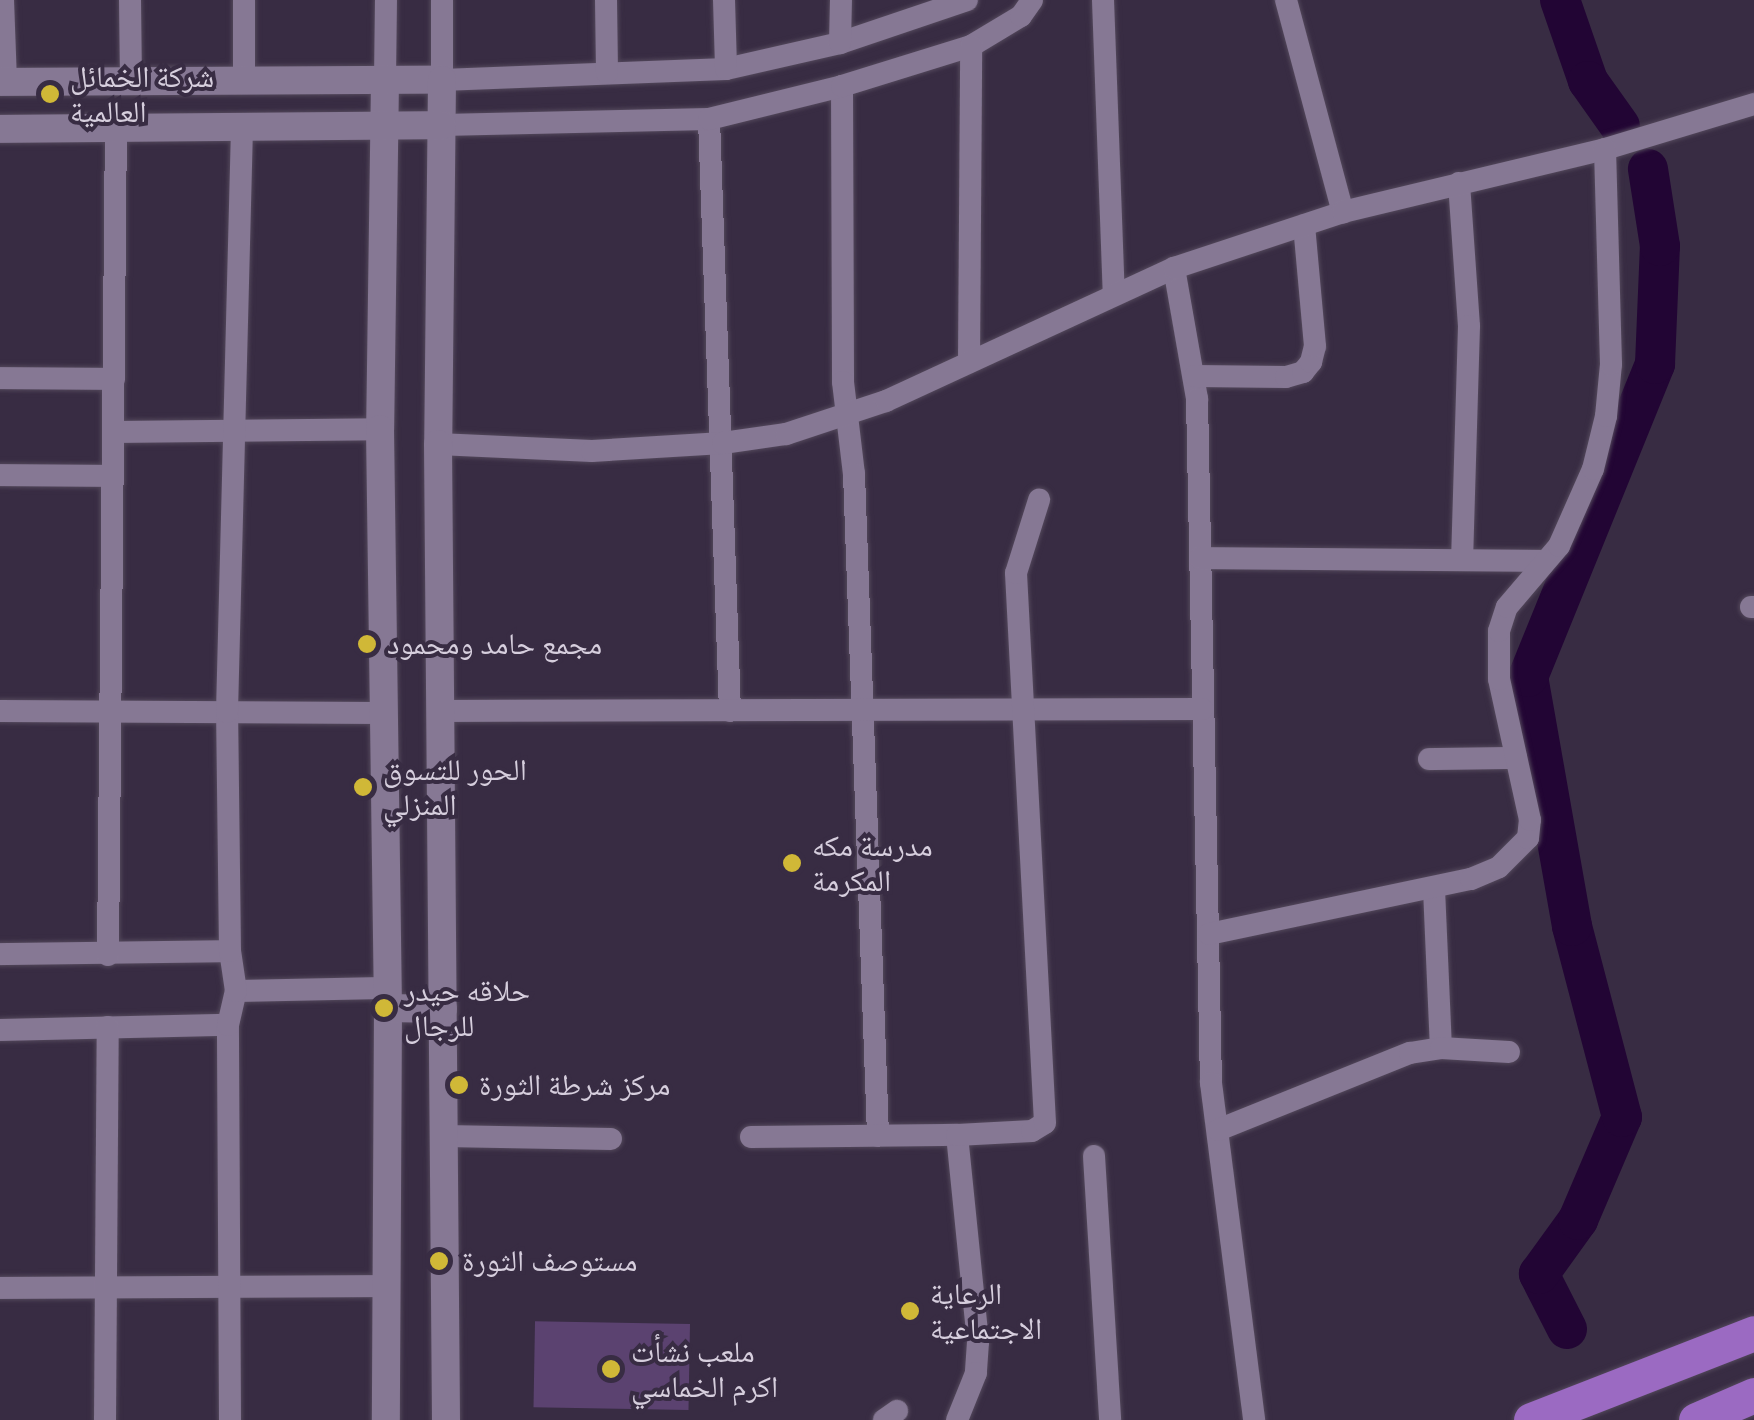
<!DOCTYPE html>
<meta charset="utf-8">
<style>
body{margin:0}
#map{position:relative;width:1754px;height:1420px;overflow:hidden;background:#382c43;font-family:"Roboto Condensed","Noto Naskh Arabic",sans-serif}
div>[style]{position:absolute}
.green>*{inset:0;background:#5b4270;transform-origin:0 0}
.river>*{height:40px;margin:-20px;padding:0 20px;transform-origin:20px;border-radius:20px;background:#220534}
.roads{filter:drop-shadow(0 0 2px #53485b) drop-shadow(0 0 2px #53485b)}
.minor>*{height:22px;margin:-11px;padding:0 11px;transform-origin:11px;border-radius:11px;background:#867894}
.tertiary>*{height:28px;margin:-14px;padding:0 14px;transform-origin:14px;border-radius:14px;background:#867894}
.trunk>*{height:35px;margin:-17.5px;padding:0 17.5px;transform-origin:17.5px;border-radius:17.5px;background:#9b6ac2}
.dots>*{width:28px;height:28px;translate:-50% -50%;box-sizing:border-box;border:5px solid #382c43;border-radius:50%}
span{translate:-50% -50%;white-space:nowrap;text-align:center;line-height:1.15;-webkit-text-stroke:8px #382c43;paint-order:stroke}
.poi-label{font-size:30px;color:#d6cedd}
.left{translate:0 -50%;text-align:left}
</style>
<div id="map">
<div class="green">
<i style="left:690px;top:1324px;width:86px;height:155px;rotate:91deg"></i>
</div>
<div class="river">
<i style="left:1560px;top:0;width:86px;rotate:70.9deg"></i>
<i style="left:1588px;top:81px;width:55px;rotate:54.6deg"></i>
<i style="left:1567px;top:1329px;width:62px;rotate:-117deg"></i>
<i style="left:1539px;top:1274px;width:67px;rotate:-54.2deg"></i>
<i style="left:1578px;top:1220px;width:112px;rotate:-66.9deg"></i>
<i style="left:1622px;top:1117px;width:197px;rotate:-104.7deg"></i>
<i style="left:1572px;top:926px;width:253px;rotate:-100deg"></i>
<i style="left:1528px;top:677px;width:338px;rotate:-67.9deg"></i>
<i style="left:1655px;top:364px;width:118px;rotate:-87.6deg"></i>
<i style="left:1660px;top:246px;width:78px;rotate:-98.9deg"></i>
</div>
<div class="roads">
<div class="minor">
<i style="left:3px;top:0;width:82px;rotate:87.9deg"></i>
<i style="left:130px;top:0;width:82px;rotate:89.3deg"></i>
<i style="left:442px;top:0;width:80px;rotate:90deg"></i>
<i style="left:442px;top:80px;width:284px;rotate:-2.2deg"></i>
<i style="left:726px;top:69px;width:117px;rotate:-12.8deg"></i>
<i style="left:840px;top:43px;width:134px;rotate:-18.7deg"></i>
<i style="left:606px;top:0;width:73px;rotate:89.2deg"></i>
<i style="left:724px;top:0;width:69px;rotate:88.3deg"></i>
<i style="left:1103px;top:0;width:294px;rotate:87.9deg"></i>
<i style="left:1286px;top:0;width:220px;rotate:75deg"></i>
<i style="left:840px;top:43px;width:43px;rotate:-88.7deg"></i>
<i style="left:385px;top:80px;width:80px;rotate:-89.3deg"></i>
<i style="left:244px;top:81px;width:81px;rotate:-90deg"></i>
<i style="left:842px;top:86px;width:296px;rotate:89.8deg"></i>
<i style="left:843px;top:382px;width:93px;rotate:83.2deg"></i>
<i style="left:854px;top:474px;width:662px;rotate:87.92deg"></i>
<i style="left:709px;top:119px;width:592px;rotate:87.97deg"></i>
<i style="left:442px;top:125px;width:267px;rotate:-1.3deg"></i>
<i style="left:709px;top:119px;width:137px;rotate:-13.9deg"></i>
<i style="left:842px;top:86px;width:135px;rotate:-17.2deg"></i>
<i style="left:971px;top:46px;width:58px;rotate:-31deg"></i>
<i style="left:1021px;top:16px;width:19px;rotate:-55deg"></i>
<i style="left:1459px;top:183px;width:143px;rotate:86deg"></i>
<i style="left:1469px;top:326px;width:232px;rotate:91.7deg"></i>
<i style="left:1174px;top:268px;width:133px;rotate:80deg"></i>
<i style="left:1197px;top:399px;width:684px;rotate:88.83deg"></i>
<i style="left:1211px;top:1083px;width:340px;rotate:82.7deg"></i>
<i style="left:969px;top:362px;width:316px;rotate:-89.6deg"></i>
<i style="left:1195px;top:376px;width:91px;rotate:0.6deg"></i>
<i style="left:1286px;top:377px;width:18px;rotate:-16deg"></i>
<i style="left:1303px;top:372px;width:13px;rotate:-51deg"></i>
<i style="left:1311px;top:362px;width:16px;rotate:-76deg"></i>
<i style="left:1315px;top:346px;width:121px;rotate:-95.2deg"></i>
<i style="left:0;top:378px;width:114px;rotate:0.5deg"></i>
<i style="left:113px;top:432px;width:267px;rotate:-0.6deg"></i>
<i style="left:438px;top:444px;width:154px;rotate:2.6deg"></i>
<i style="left:592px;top:451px;width:131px;rotate:-3.5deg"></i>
<i style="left:723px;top:443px;width:64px;rotate:-8.1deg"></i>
<i style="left:786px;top:434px;width:105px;rotate:-18.3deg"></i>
<i style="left:886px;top:401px;width:317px;rotate:-24.8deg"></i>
<i style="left:1174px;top:268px;width:178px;rotate:-18.3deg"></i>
<i style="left:1343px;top:212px;width:269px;rotate:-13.5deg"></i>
<i style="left:1605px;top:149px;width:156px;rotate:-16.8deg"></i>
<i style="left:0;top:475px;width:112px;rotate:0.5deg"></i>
<i style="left:1200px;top:558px;width:345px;rotate:0.5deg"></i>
<i style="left:1751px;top:607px;width:3px"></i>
<i style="left:0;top:711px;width:381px;rotate:0.3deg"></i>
<i style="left:439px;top:711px;width:763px;rotate:-0.15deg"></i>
<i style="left:1429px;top:759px;width:87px;rotate:-0.7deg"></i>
<i style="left:1434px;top:889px;width:159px;rotate:87.5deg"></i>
<i style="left:1209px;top:934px;width:268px;rotate:-11.9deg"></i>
<i style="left:1471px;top:879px;width:30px;rotate:-23deg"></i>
<i style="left:1499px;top:867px;width:41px;rotate:-45deg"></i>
<i style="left:1528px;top:838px;width:18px;rotate:-84deg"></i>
<i style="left:1530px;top:820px;width:144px;rotate:-102.4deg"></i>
<i style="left:1499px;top:679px;width:48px;rotate:-90deg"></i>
<i style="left:1499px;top:631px;width:25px;rotate:-72deg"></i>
<i style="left:1507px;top:607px;width:80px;rotate:-49.6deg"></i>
<i style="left:1559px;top:546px;width:84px;rotate:-66.2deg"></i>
<i style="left:1593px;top:469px;width:55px;rotate:-76.2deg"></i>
<i style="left:1606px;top:416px;width:52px;rotate:-84.5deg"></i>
<i style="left:1611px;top:364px;width:215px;rotate:-91.6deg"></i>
<i style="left:0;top:954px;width:230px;rotate:-0.7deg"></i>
<i style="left:108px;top:955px;width:827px;rotate:-89.45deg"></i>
<i style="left:236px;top:991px;width:148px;rotate:-1.2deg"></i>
<i style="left:0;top:1030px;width:228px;rotate:-1.3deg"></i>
<i style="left:1218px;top:1130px;width:207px;rotate:-21.9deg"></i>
<i style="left:1410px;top:1053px;width:31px;rotate:-9deg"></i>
<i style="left:1441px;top:1048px;width:68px;rotate:3.4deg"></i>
<i style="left:957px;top:1135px;width:208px;rotate:84.2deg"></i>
<i style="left:978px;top:1342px;width:31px;rotate:94deg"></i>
<i style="left:976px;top:1373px;width:51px;rotate:112deg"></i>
<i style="left:444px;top:1136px;width:167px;rotate:1deg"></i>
<i style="left:751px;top:1137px;width:206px;rotate:-0.6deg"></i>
<i style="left:957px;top:1135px;width:75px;rotate:-3.1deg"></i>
<i style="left:1032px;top:1131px;width:15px;rotate:-32deg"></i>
<i style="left:1045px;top:1123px;width:551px;rotate:-93.02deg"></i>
<i style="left:1016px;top:573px;width:77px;rotate:-72.5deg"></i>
<i style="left:1094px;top:1156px;width:264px;rotate:86.5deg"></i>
<i style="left:0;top:1288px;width:386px;rotate:-0.3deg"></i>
<i style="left:105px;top:1420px;width:393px;rotate:-89.6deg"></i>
<i style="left:230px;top:1420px;width:395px;rotate:-90.3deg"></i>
<i style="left:228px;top:1025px;width:35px;rotate:-77deg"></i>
<i style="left:236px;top:991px;width:40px;rotate:-98.5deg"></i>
<i style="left:230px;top:951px;width:239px;rotate:-90.7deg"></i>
<i style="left:227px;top:712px;width:585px;rotate:-88.53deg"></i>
<i style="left:884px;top:1420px;width:16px;rotate:-35deg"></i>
</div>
<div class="tertiary">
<i style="left:385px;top:80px;width:349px;rotate:90.8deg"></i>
<i style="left:380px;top:429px;width:579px;rotate:89.21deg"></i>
<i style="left:388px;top:1008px;width:412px;rotate:90.3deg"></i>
<i style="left:0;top:82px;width:442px;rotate:-0.3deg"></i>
<i style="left:442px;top:80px;width:364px;rotate:90.6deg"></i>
<i style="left:438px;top:444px;width:976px;rotate:89.53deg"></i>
<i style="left:0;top:129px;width:442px;rotate:-0.5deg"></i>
<i style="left:388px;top:1008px;width:55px;rotate:1deg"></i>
</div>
<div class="trunk">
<i style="left:1531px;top:1420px;width:239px;rotate:-21.3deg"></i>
<i style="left:1696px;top:1420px;width:63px;rotate:-23.3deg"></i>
</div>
</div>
<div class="dots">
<i style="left:50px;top:94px;background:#d0b837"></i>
<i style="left:367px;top:644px;background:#d0b837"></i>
<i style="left:363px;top:787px;background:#d0b837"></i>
<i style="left:792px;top:863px;background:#d0b837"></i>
<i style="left:384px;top:1008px;background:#d0b837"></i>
<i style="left:459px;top:1085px;background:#d0b837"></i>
<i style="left:439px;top:1261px;background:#d0b837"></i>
<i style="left:910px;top:1311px;background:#d0b837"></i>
<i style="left:611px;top:1369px;background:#d0b837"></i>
</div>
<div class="poi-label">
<span class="left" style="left:70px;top:94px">شركة الخمائل<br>العالمية</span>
<span class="left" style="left:387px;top:644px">مجمع حامد ومحمود</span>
<span class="left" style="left:383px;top:787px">الحور للتسوق<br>المنزلي</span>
<span class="left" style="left:812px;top:863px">مدرسة مكه<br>المكرمة</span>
<span class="left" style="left:404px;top:1008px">حلاقه حيدر<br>للرجال</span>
<span class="left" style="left:479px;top:1085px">مركز شرطة الثورة</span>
<span class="left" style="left:462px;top:1261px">مستوصف الثورة</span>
<span class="left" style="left:930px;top:1311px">الرعاية<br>الاجتماعية</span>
<span class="left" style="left:631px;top:1369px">ملعب نشأت<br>اكرم الخماسي</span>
</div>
</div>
